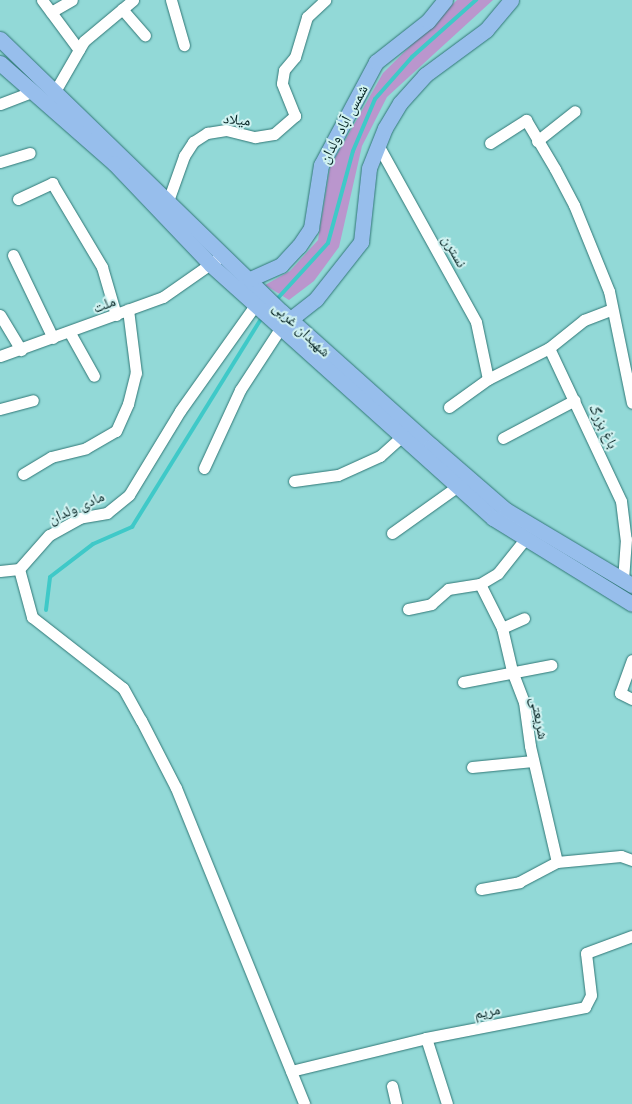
<!DOCTYPE html>
<meta charset="utf-8">
<style>
body{margin:0}
#map{position:relative;width:632px;height:1104px;overflow:hidden;background:#92d9d7;font-family:"Noto Sans","Noto Naskh Arabic",sans-serif}
div>[style]{position:absolute}
.green>*{inset:0;background:#ba96cd}
.stream>*{height:4px;margin:-2px;padding:0 2px;transform-origin:2px;border-radius:2px;background:#3fc9c8}
.roads{filter:drop-shadow(0 0 1px #307776) drop-shadow(0 0 1px #307776)}
.minor>*{height:11px;margin:-5.5px;padding:0 5.5px;transform-origin:5.5px;border-radius:5.5px;background:#fff}
.major>*{height:15px;margin:-7.5px;padding:0 7.5px;transform-origin:7.5px;border-radius:7.5px;background:#97beec}
span{translate:-50% -50%;white-space:nowrap;text-align:center;line-height:1.15;-webkit-text-stroke:4px #d0f2f1;paint-order:stroke}
.street-label{font-size:15px;color:#042222}
</style>
<div id="map">
<div class="green">
<i style="clip-path:polygon(457px 0,493px 0,387px 97px,362px 146px,339px 247px,314px 281px,289px 300px,265px 285px,290px 271px,318px 240px,330px 167px,383px 73px)"></i>
</div>
<div class="stream">
<i style="left:278px;top:298px;width:74px;rotate:-47.7deg"></i>
<i style="left:328px;top:243px;width:95px;rotate:-74.8deg"></i>
<i style="left:353px;top:151px;width:56px;rotate:-67.1deg"></i>
<i style="left:375px;top:99px;width:56px;rotate:-48.6deg"></i>
<i style="left:412px;top:57px;width:86px;rotate:-41.7deg"></i>
<i style="left:46px;top:610px;width:33px;rotate:-83deg"></i>
<i style="left:50px;top:577px;width:54px;rotate:-37.5deg"></i>
<i style="left:93px;top:544px;width:43px;rotate:-23.6deg"></i>
<i style="left:132px;top:527px;width:245px;rotate:-58.2deg"></i>
</div>
<div class="roads">
<div class="minor">
<i style="left:42px;top:0;width:62px;rotate:53.5deg"></i>
<i style="left:171px;top:0;width:47px;rotate:73.9deg"></i>
<i style="left:122px;top:9px;width:35px;rotate:49deg"></i>
<i style="left:51px;top:12px;width:24px;rotate:-30deg"></i>
<i style="left:54px;top:93px;width:60px;rotate:-60deg"></i>
<i style="left:84px;top:41px;width:64px;rotate:-39.9deg"></i>
<i style="left:0;top:104px;width:34px;rotate:-21deg"></i>
<i style="left:537px;top:141px;width:48px;rotate:-38.3deg"></i>
<i style="left:490px;top:143px;width:43px;rotate:-32.6deg"></i>
<i style="left:526px;top:120px;width:57px;rotate:59.4deg"></i>
<i style="left:555px;top:169px;width:41px;rotate:62.2deg"></i>
<i style="left:574px;top:205px;width:93px;rotate:67.9deg"></i>
<i style="left:609px;top:291px;width:114px;rotate:78.4deg"></i>
<i style="left:378px;top:145px;width:202px;rotate:61deg"></i>
<i style="left:476px;top:322px;width:58px;rotate:78.1deg"></i>
<i style="left:0;top:162px;width:31px;rotate:-17deg"></i>
<i style="left:18px;top:199px;width:38px;rotate:-25deg"></i>
<i style="left:52px;top:183px;width:98px;rotate:59.2deg"></i>
<i style="left:102px;top:267px;width:50px;rotate:73.7deg"></i>
<i style="left:168px;top:201px;width:48px;rotate:-70.4deg"></i>
<i style="left:184px;top:156px;width:17px;rotate:-57deg"></i>
<i style="left:193px;top:142px;width:17px;rotate:-33deg"></i>
<i style="left:207px;top:133px;width:19px;rotate:-9deg"></i>
<i style="left:226px;top:130px;width:30px;rotate:14deg"></i>
<i style="left:255px;top:137px;width:19px;rotate:-9deg"></i>
<i style="left:274px;top:134px;width:28px;rotate:-41deg"></i>
<i style="left:295px;top:116px;width:35px;rotate:-112deg"></i>
<i style="left:282px;top:83px;width:13px;rotate:-81deg"></i>
<i style="left:284px;top:70px;width:17px;rotate:-50deg"></i>
<i style="left:295px;top:57px;width:42px;rotate:-73.3deg"></i>
<i style="left:307px;top:17px;width:25px;rotate:-43deg"></i>
<i style="left:13px;top:255px;width:92px;rotate:64.3deg"></i>
<i style="left:256px;top:304px;width:131px;rotate:125.4deg"></i>
<i style="left:180px;top:411px;width:98px;rotate:121.3deg"></i>
<i style="left:129px;top:495px;width:28px;rotate:141deg"></i>
<i style="left:107px;top:513px;width:27px;rotate:170deg"></i>
<i style="left:80px;top:518px;width:35px;rotate:151deg"></i>
<i style="left:49px;top:535px;width:45px;rotate:131.4deg"></i>
<i style="left:19px;top:569px;width:50px;rotate:74.8deg"></i>
<i style="left:32px;top:617px;width:115px;rotate:38deg"></i>
<i style="left:123px;top:688px;width:37px;rotate:61deg"></i>
<i style="left:141px;top:720px;width:76px;rotate:62.8deg"></i>
<i style="left:176px;top:788px;width:341px;rotate:67.9deg"></i>
<i style="left:0;top:315px;width:41px;rotate:59deg"></i>
<i style="left:70px;top:333px;width:49px;rotate:60.8deg"></i>
<i style="left:549px;top:348px;width:169px;rotate:64.8deg"></i>
<i style="left:621px;top:501px;width:38px;rotate:83deg"></i>
<i style="left:626px;top:539px;width:41px;rotate:94.2deg"></i>
<i style="left:0;top:356px;width:173px;rotate:-19.9deg"></i>
<i style="left:163px;top:297px;width:65px;rotate:-34.9deg"></i>
<i style="left:449px;top:407px;width:48px;rotate:-35.7deg"></i>
<i style="left:488px;top:379px;width:68px;rotate:-26.9deg"></i>
<i style="left:549px;top:348px;width:45px;rotate:-38.7deg"></i>
<i style="left:584px;top:320px;width:30px;rotate:-21deg"></i>
<i style="left:0;top:409px;width:34px;rotate:-15deg"></i>
<i style="left:503px;top:438px;width:81px;rotate:-27.8deg"></i>
<i style="left:204px;top:468px;width:86px;rotate:-65.2deg"></i>
<i style="left:240px;top:390px;width:75px;rotate:-56.9deg"></i>
<i style="left:23px;top:474px;width:33px;rotate:-31deg"></i>
<i style="left:51px;top:457px;width:36px;rotate:-14deg"></i>
<i style="left:86px;top:448px;width:34px;rotate:-30deg"></i>
<i style="left:116px;top:431px;width:30px;rotate:-66deg"></i>
<i style="left:128px;top:404px;width:32px;rotate:-76deg"></i>
<i style="left:136px;top:373px;width:64px;rotate:-97.2deg"></i>
<i style="left:294px;top:481px;width:44px;rotate:-7.8deg"></i>
<i style="left:338px;top:475px;width:46px;rotate:-24.3deg"></i>
<i style="left:380px;top:456px;width:31px;rotate:-42deg"></i>
<i style="left:392px;top:533px;width:81px;rotate:-35.5deg"></i>
<i style="left:0;top:571px;width:19px;rotate:-6deg"></i>
<i style="left:480px;top:584px;width:49px;rotate:63.4deg"></i>
<i style="left:502px;top:628px;width:44px;rotate:76.9deg"></i>
<i style="left:512px;top:671px;width:33px;rotate:69deg"></i>
<i style="left:524px;top:702px;width:44px;rotate:82.2deg"></i>
<i style="left:530px;top:746px;width:119px;rotate:76.9deg"></i>
<i style="left:408px;top:609px;width:24px;rotate:-12deg"></i>
<i style="left:431px;top:604px;width:23px;rotate:-41deg"></i>
<i style="left:448px;top:589px;width:32px;rotate:-9deg"></i>
<i style="left:480px;top:584px;width:21px;rotate:-31deg"></i>
<i style="left:498px;top:573px;width:43px;rotate:-51.5deg"></i>
<i style="left:502px;top:628px;width:24px;rotate:-24deg"></i>
<i style="left:632px;top:660px;width:35px;rotate:110deg"></i>
<i style="left:620px;top:693px;width:13px;rotate:27deg"></i>
<i style="left:463px;top:682px;width:90px;rotate:-10.9deg"></i>
<i style="left:472px;top:767px;width:61px;rotate:-5.6deg"></i>
<i style="left:481px;top:889px;width:39px;rotate:-10deg"></i>
<i style="left:519px;top:882px;width:43px;rotate:-27.8deg"></i>
<i style="left:557px;top:862px;width:64px;rotate:-5.4deg"></i>
<i style="left:621px;top:856px;width:12px;rotate:20deg"></i>
<i style="left:426px;top:1038px;width:69px;rotate:72.3deg"></i>
<i style="left:291px;top:1071px;width:139px;rotate:-13.7deg"></i>
<i style="left:426px;top:1038px;width:162px;rotate:-11deg"></i>
<i style="left:585px;top:1007px;width:13px;rotate:-63deg"></i>
<i style="left:591px;top:995px;width:42px;rotate:-96.8deg"></i>
<i style="left:586px;top:953px;width:49px;rotate:-20.3deg"></i>
<i style="left:392px;top:1086px;width:18px;rotate:77deg"></i>
</div>
<div class="major">
<i style="left:0;top:39px;width:392px;rotate:44.1deg"></i>
<i style="left:282px;top:312px;width:201px;rotate:41.8deg"></i>
<i style="left:432px;top:446px;width:98px;rotate:40.9deg"></i>
<i style="left:506px;top:510px;width:147px;rotate:30.8deg"></i>
<i style="left:0;top:63px;width:152px;rotate:41.3deg"></i>
<i style="left:114px;top:163px;width:141px;rotate:46.4deg"></i>
<i style="left:211px;top:265px;width:379px;rotate:41.9deg"></i>
<i style="left:493px;top:518px;width:163px;rotate:31.7deg"></i>
<i style="left:250px;top:279px;width:34px;rotate:-24deg"></i>
<i style="left:281px;top:265px;width:26px;rotate:-47deg"></i>
<i style="left:299px;top:246px;width:22px;rotate:-56deg"></i>
<i style="left:311px;top:228px;width:64px;rotate:-81deg"></i>
<i style="left:321px;top:165px;width:117px;rotate:-61.9deg"></i>
<i style="left:376px;top:62px;width:66px;rotate:-38.3deg"></i>
<i style="left:428px;top:21px;width:27px;rotate:-51deg"></i>
<i style="left:283px;top:325px;width:42px;rotate:-38.2deg"></i>
<i style="left:316px;top:299px;width:73px;rotate:-51.7deg"></i>
<i style="left:361px;top:242px;width:74px;rotate:-83.8deg"></i>
<i style="left:369px;top:168px;width:43px;rotate:-68.2deg"></i>
<i style="left:385px;top:128px;width:29px;rotate:-59deg"></i>
<i style="left:400px;top:103px;width:38px;rotate:-48deg"></i>
<i style="left:425px;top:75px;width:76px;rotate:-36.4deg"></i>
<i style="left:486px;top:30px;width:39px;rotate:-50deg"></i>
</div>
</div>
<div class="street-label">
<span style="left:237px;top:119px;rotate:6deg">میلاد</span>
<span style="left:343px;top:124px;rotate:-62deg">شمس آباد ولدان</span>
<span style="left:455px;top:251px;rotate:61deg">نسترن</span>
<span style="left:104px;top:304px;rotate:-21deg">ملت</span>
<span style="left:302px;top:329px;rotate:43deg">شهیدان غربی</span>
<span style="left:604px;top:426px;rotate:64deg">باغ بزرگ</span>
<span style="left:76px;top:507px;rotate:-24deg">مادی ولدان</span>
<span style="left:540px;top:718px;rotate:79deg">شریعتی</span>
<span style="left:487px;top:1011px;rotate:-11deg">مریم</span>
</div>
</div>
